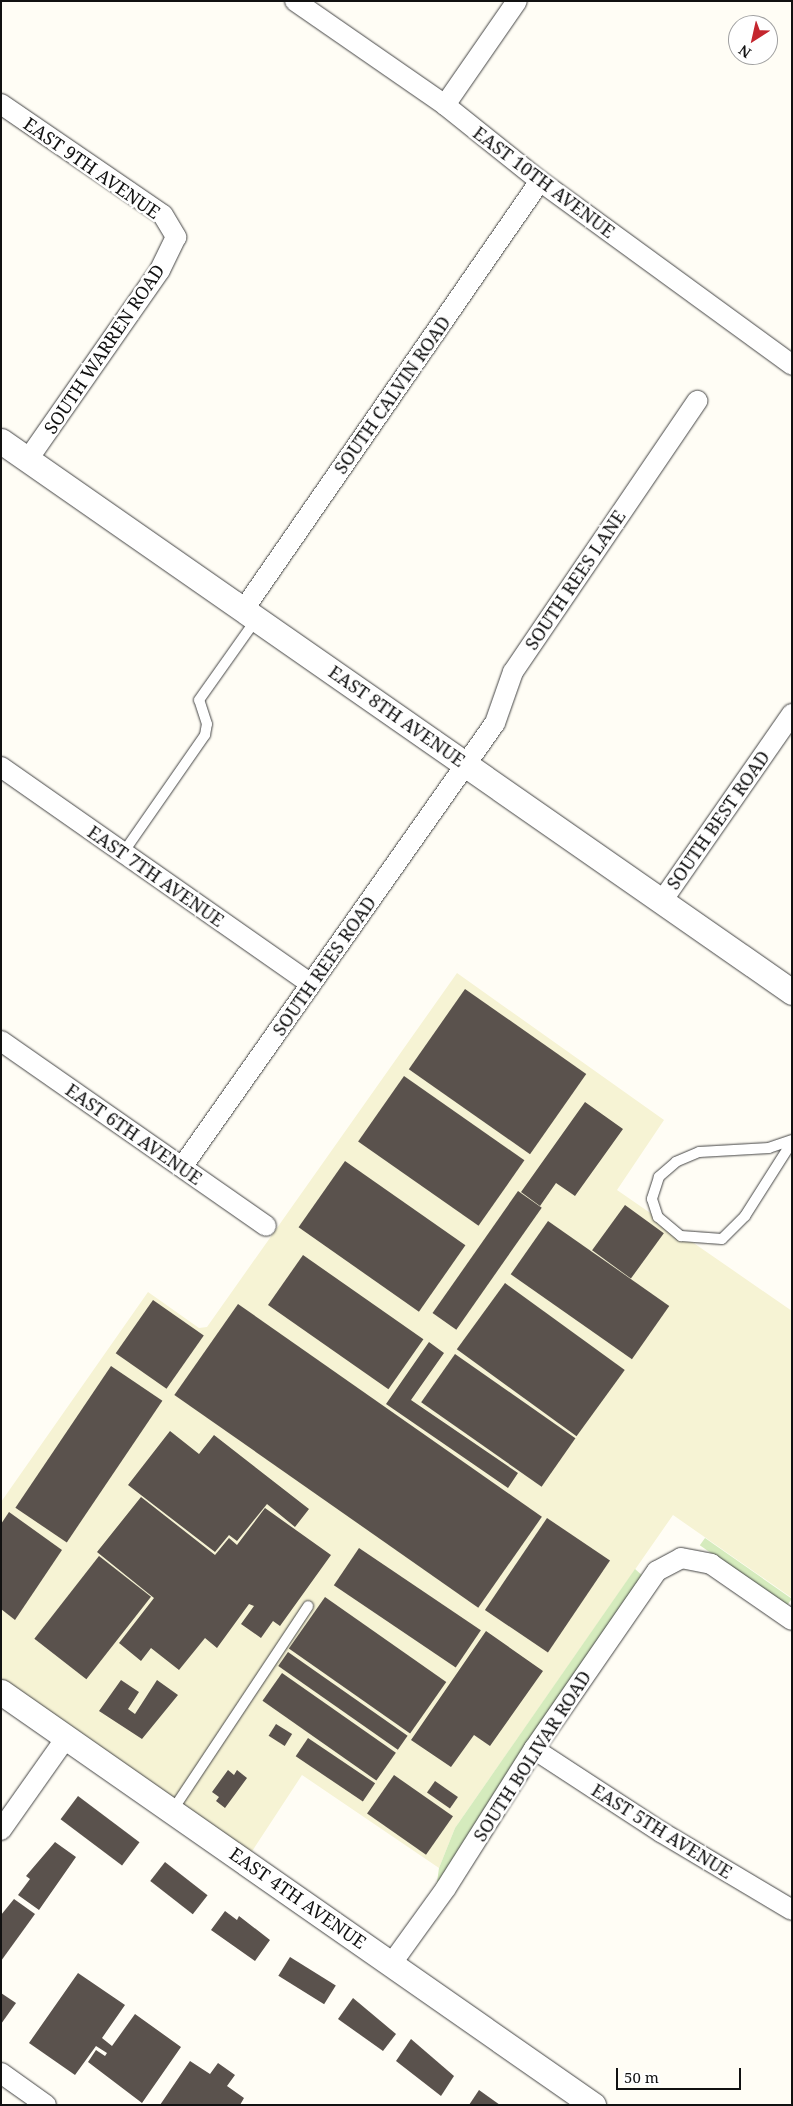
<!DOCTYPE html>
<style>
body{margin:0}
#map{position:relative;width:793px;height:2106px;overflow:hidden;background:#fffdf5;font-family:"Noto Serif",serif}
div>[style]{position:absolute}
.farmland>*{inset:0;background:#f6f3d4}
.green>*{inset:0;background:#d5ebbd;transform-origin:0 0}
.building>*{inset:0;background:#5a524d;transform-origin:0 0}
.roads{filter:drop-shadow(0 0 1px #444) drop-shadow(0 0 1px #444)}
.service>*{height:10px;margin:-5px;padding:0 5px;transform-origin:5px;border-radius:5px;background:#fff}
.minor>*{height:20px;margin:-10px;padding:0 10px;transform-origin:10px;border-radius:10px;background:#fff}
.tertiary>*{height:25px;margin:-12.5px;padding:0 12.5px;transform-origin:12.5px;border-radius:12.5px;background:#fff}
span{translate:-50% -50%;white-space:nowrap;text-align:center;line-height:1.15;-webkit-text-stroke:5px #fff;paint-order:stroke}
.street-label{font-size:18px;color:#111}
.frame{position:absolute;inset:0;border:2px solid #111;pointer-events:none}
.north{position:absolute;left:728px;top:15px;width:50px;height:50px;box-sizing:border-box;background:#fff;border:1px solid #a0a0a0;border-radius:50%;rotate:215deg;font-size:14px;font-weight:700;line-height:20px;text-align:center;color:#111}
.north::after{content:'';display:block;margin:auto;width:18px;height:22px;background:#c4262e;clip-path:polygon(50% 0,100% 100%,50% 72%,0 100%)}
.scale{position:absolute;left:616px;top:2068px;width:125px;height:22px;box-sizing:border-box;border:2px solid #111;border-top:0;padding-left:6px;font-size:15px;line-height:18px;white-space:nowrap;color:#111;-webkit-text-stroke:4px #fff;paint-order:stroke}
</style>
<div id="map">
<div class="farmland">
<i style="clip-path:polygon(457px 973px,664px 1120px,617px 1190px,792px 1311px,792px 1598px,673px 1515px,455px 1828px,439px 1868px,302px 1775px,249px 1856px,1px 1683px,1px 1502px,148px 1292px,199px 1328px,207px 1327px)"></i>
</div>
<div class="green">
<i style="left:705px;top:1538px;width:106px;height:9px;rotate:35deg"></i>
<i style="clip-path:polygon(635px 1569px,644px 1577px,436px 1889px,439px 1868px,455px 1828px)"></i>
</div>
<div class="building">
<i style="left:465px;top:989px;width:148px;height:98px;rotate:35deg"></i>
<i style="left:404px;top:1076px;width:147px;height:80px;rotate:35deg"></i>
<i style="clip-path:polygon(585px 1102px,623px 1129px,575px 1196px,556px 1183px,540px 1206px,521px 1192px)"></i>
<i style="left:345px;top:1161px;width:147px;height:81px;rotate:35deg"></i>
<i style="left:518px;top:1191px;width:29px;height:149px;rotate:35deg"></i>
<i style="left:625px;top:1205px;width:48px;height:56px;rotate:36deg"></i>
<i style="left:548px;top:1221px;width:148px;height:65px;rotate:35deg"></i>
<i style="left:303px;top:1255px;width:147px;height:61px;rotate:35deg"></i>
<i style="left:505px;top:1283px;width:148px;height:82px;rotate:36deg"></i>
<i style="left:153px;top:1300px;width:62px;height:65px;rotate:35deg"></i>
<i style="left:238px;top:1304px;width:371px;height:111px;rotate:35deg"></i>
<i style="clip-path:polygon(429px 1342px,444px 1353px,411px 1400px,518px 1473px,508px 1488px,386px 1404px)"></i>
<i style="left:455px;top:1354px;width:147px;height:59px;rotate:35deg"></i>
<i style="left:111px;top:1366px;width:62px;height:171px;rotate:34deg"></i>
<i style="clip-path:polygon(170px 1431px,199px 1454px,214px 1435px,309px 1509px,295px 1527px,267px 1504px,237px 1541px,229px 1535px,215px 1552px,128px 1485px)"></i>
<i style="clip-path:polygon(141px 1497px,215px 1555px,229px 1538px,237px 1545px,265px 1508px,331px 1555px,280px 1626px,273px 1621px,261px 1638px,241px 1624px,254px 1606px,249px 1604px,217px 1648px,205px 1638px,179px 1670px,151px 1648px,141px 1661px,119px 1643px,154px 1598px,97px 1552px)"></i>
<i style="clip-path:polygon(9px 1512px,62px 1550px,15px 1620px,1px 1609px,1px 1524px)"></i>
<i style="left:547px;top:1518px;width:76px;height:111px;rotate:34deg"></i>
<i style="left:359px;top:1548px;width:147px;height:45px;rotate:34deg"></i>
<i style="left:99px;top:1556px;width:66px;height:105px;rotate:38deg"></i>
<i style="left:325px;top:1597px;width:148px;height:63px;rotate:35deg"></i>
<i style="clip-path:polygon(486px 1631px,543px 1671px,490px 1746px,474px 1735px,451px 1767px,411px 1740px)"></i>
<i style="left:288px;top:1652px;width:146px;height:17px;rotate:35deg"></i>
<i style="left:282px;top:1673px;width:139px;height:34px;rotate:35deg"></i>
<i style="clip-path:polygon(121px 1680px,139px 1692px,128px 1709px,135px 1714px,157px 1680px,178px 1695px,142px 1739px,99px 1711px)"></i>
<i style="left:276px;top:1724px;width:19px;height:14px;rotate:32deg"></i>
<i style="left:308px;top:1738px;width:81px;height:22px;rotate:34deg"></i>
<i style="clip-path:polygon(228px 1770px,234px 1775px,237px 1770px,247px 1778px,225px 1808px,216px 1801px,219px 1797px,212px 1792px)"></i>
<i style="left:394px;top:1775px;width:72px;height:47px;rotate:35deg"></i>
<i style="left:435px;top:1781px;width:28px;height:14px;rotate:35deg"></i>
<i style="left:78px;top:1796px;width:77px;height:29px;rotate:37deg"></i>
<i style="clip-path:polygon(55px 1842px,76px 1857px,39px 1910px,18px 1895px,30px 1879px,26px 1876px)"></i>
<i style="left:165px;top:1862px;width:54px;height:24px;rotate:38deg"></i>
<i style="clip-path:polygon(14px 1899px,35px 1914px,1px 1961px,1px 1915px)"></i>
<i style="clip-path:polygon(225px 1911px,237px 1920px,239px 1916px,270px 1940px,255px 1961px,211px 1930px)"></i>
<i style="left:290px;top:1957px;width:54px;height:22px;rotate:32deg"></i>
<i style="clip-path:polygon(78px 1973px,125px 2005px,102px 2038px,112px 2046px,135px 2014px,181px 2047px,142px 2103px,88px 2062px,96px 2050px,105px 2056px,107px 2053px,96px 2046px,75px 2075px,29px 2043px)"></i>
<i style="clip-path:polygon(1px 1993px,16px 2003px,1px 2024px)"></i>
<i style="clip-path:polygon(353px 1998px,396px 2034px,383px 2051px,338px 2019px)"></i>
<i style="clip-path:polygon(411px 2039px,454px 2076px,441px 2096px,396px 2061px)"></i>
<i style="clip-path:polygon(190px 2061px,210px 2074px,218px 2063px,235px 2075px,227px 2086px,244px 2098px,240px 2105px,160px 2105px)"></i>
<i style="clip-path:polygon(479px 2090px,500px 2105px,469px 2105px)"></i>
</div>
<div class="roads">
<div class="service">
<i style="left:123px;top:853px;width:144px;rotate:-55.2deg"></i>
<i style="left:205px;top:735px;width:11px;rotate:-80deg"></i>
<i style="left:207px;top:724px;width:25px;rotate:-108deg"></i>
<i style="left:199px;top:700px;width:100px;rotate:-54.7deg"></i>
<i style="left:792px;top:1140px;width:24px;rotate:161deg"></i>
<i style="left:769px;top:1148px;width:70px;rotate:176.7deg"></i>
<i style="left:699px;top:1152px;width:25px;rotate:157deg"></i>
<i style="left:676px;top:1162px;width:23px;rotate:139deg"></i>
<i style="left:659px;top:1177px;width:23px;rotate:108deg"></i>
<i style="left:652px;top:1199px;width:19px;rotate:72deg"></i>
<i style="left:658px;top:1217px;width:30px;rotate:40deg"></i>
<i style="left:681px;top:1236px;width:41px;rotate:4.2deg"></i>
<i style="left:722px;top:1239px;width:33px;rotate:-45deg"></i>
<i style="left:745px;top:1216px;width:88px;rotate:-57.6deg"></i>
<i style="left:172px;top:1811px;width:246px;rotate:-56.4deg"></i>
</div>
<div class="minor">
<i style="left:295px;top:1px;width:183px;rotate:34.7deg"></i>
<i style="left:445px;top:105px;width:122px;rotate:38.7deg"></i>
<i style="left:540px;top:181px;width:312px;rotate:36.1deg"></i>
<i style="left:1px;top:104px;width:196px;rotate:34.4deg"></i>
<i style="left:163px;top:215px;width:26px;rotate:59deg"></i>
<i style="left:176px;top:237px;width:37px;rotate:116deg"></i>
<i style="left:160px;top:270px;width:231px;rotate:124.9deg"></i>
<i style="left:445px;top:105px;width:126px;rotate:-55.3deg"></i>
<i style="left:244px;top:609px;width:520px;rotate:-55.33deg"></i>
<i style="left:1px;top:767px;width:378px;rotate:35deg"></i>
<i style="left:662px;top:901px;width:228px;rotate:-55.2deg"></i>
<i style="left:1px;top:1041px;width:323px;rotate:34.9deg"></i>
<i style="left:182px;top:1167px;width:543px;rotate:-54.82deg"></i>
<i style="left:495px;top:723px;width:54px;rotate:-70.6deg"></i>
<i style="left:513px;top:672px;width:328px;rotate:-55.8deg"></i>
<i style="left:534px;top:1749px;width:152px;rotate:33.2deg"></i>
<i style="left:661px;top:1832px;width:152px;rotate:30.8deg"></i>
<i style="left:1px;top:1830px;width:113px;rotate:-54.8deg"></i>
<i style="left:392px;top:1963px;width:92px;rotate:-54.2deg"></i>
<i style="left:446px;top:1888px;width:165px;rotate:-57.7deg"></i>
<i style="left:534px;top:1749px;width:216px;rotate:-55.4deg"></i>
<i style="left:657px;top:1571px;width:27px;rotate:-28deg"></i>
<i style="left:681px;top:1558px;width:31px;rotate:11deg"></i>
<i style="left:711px;top:1564px;width:98px;rotate:34.7deg"></i>
<i style="left:1px;top:2073px;width:55px;rotate:35.4deg"></i>
</div>
<div class="tertiary">
<i style="left:1px;top:441px;width:964px;rotate:34.86deg"></i>
<i style="left:1px;top:1692px;width:722px;rotate:34.9deg"></i>
</div>
</div>
<div class="street-label">
<span style="left:92px;top:168px;rotate:35deg">EAST 9TH AVENUE</span>
<span style="left:544px;top:182px;rotate:37deg">EAST 10TH AVENUE</span>
<span style="left:104px;top:349px;rotate:-56deg">SOUTH WARREN ROAD</span>
<span style="left:392px;top:395px;rotate:-55deg">SOUTH CALVIN ROAD</span>
<span style="left:575px;top:580px;rotate:-56deg">SOUTH REES LANE</span>
<span style="left:397px;top:716px;rotate:35deg">EAST 8TH AVENUE</span>
<span style="left:718px;top:820px;rotate:-55deg">SOUTH BEST ROAD</span>
<span style="left:156px;top:876px;rotate:35deg">EAST 7TH AVENUE</span>
<span style="left:324px;top:966px;rotate:-55deg">SOUTH REES ROAD</span>
<span style="left:134px;top:1134px;rotate:35deg">EAST 6TH AVENUE</span>
<span style="left:532px;top:1756px;rotate:-57deg">SOUTH BOLIVAR ROAD</span>
<span style="left:662px;top:1831px;rotate:32deg">EAST 5TH AVENUE</span>
<span style="left:298px;top:1898px;rotate:35deg">EAST 4TH AVENUE</span>
</div>
<div class="frame"></div>
<div class="north">N</div>
<div class="scale">50 m</div>
</div>
